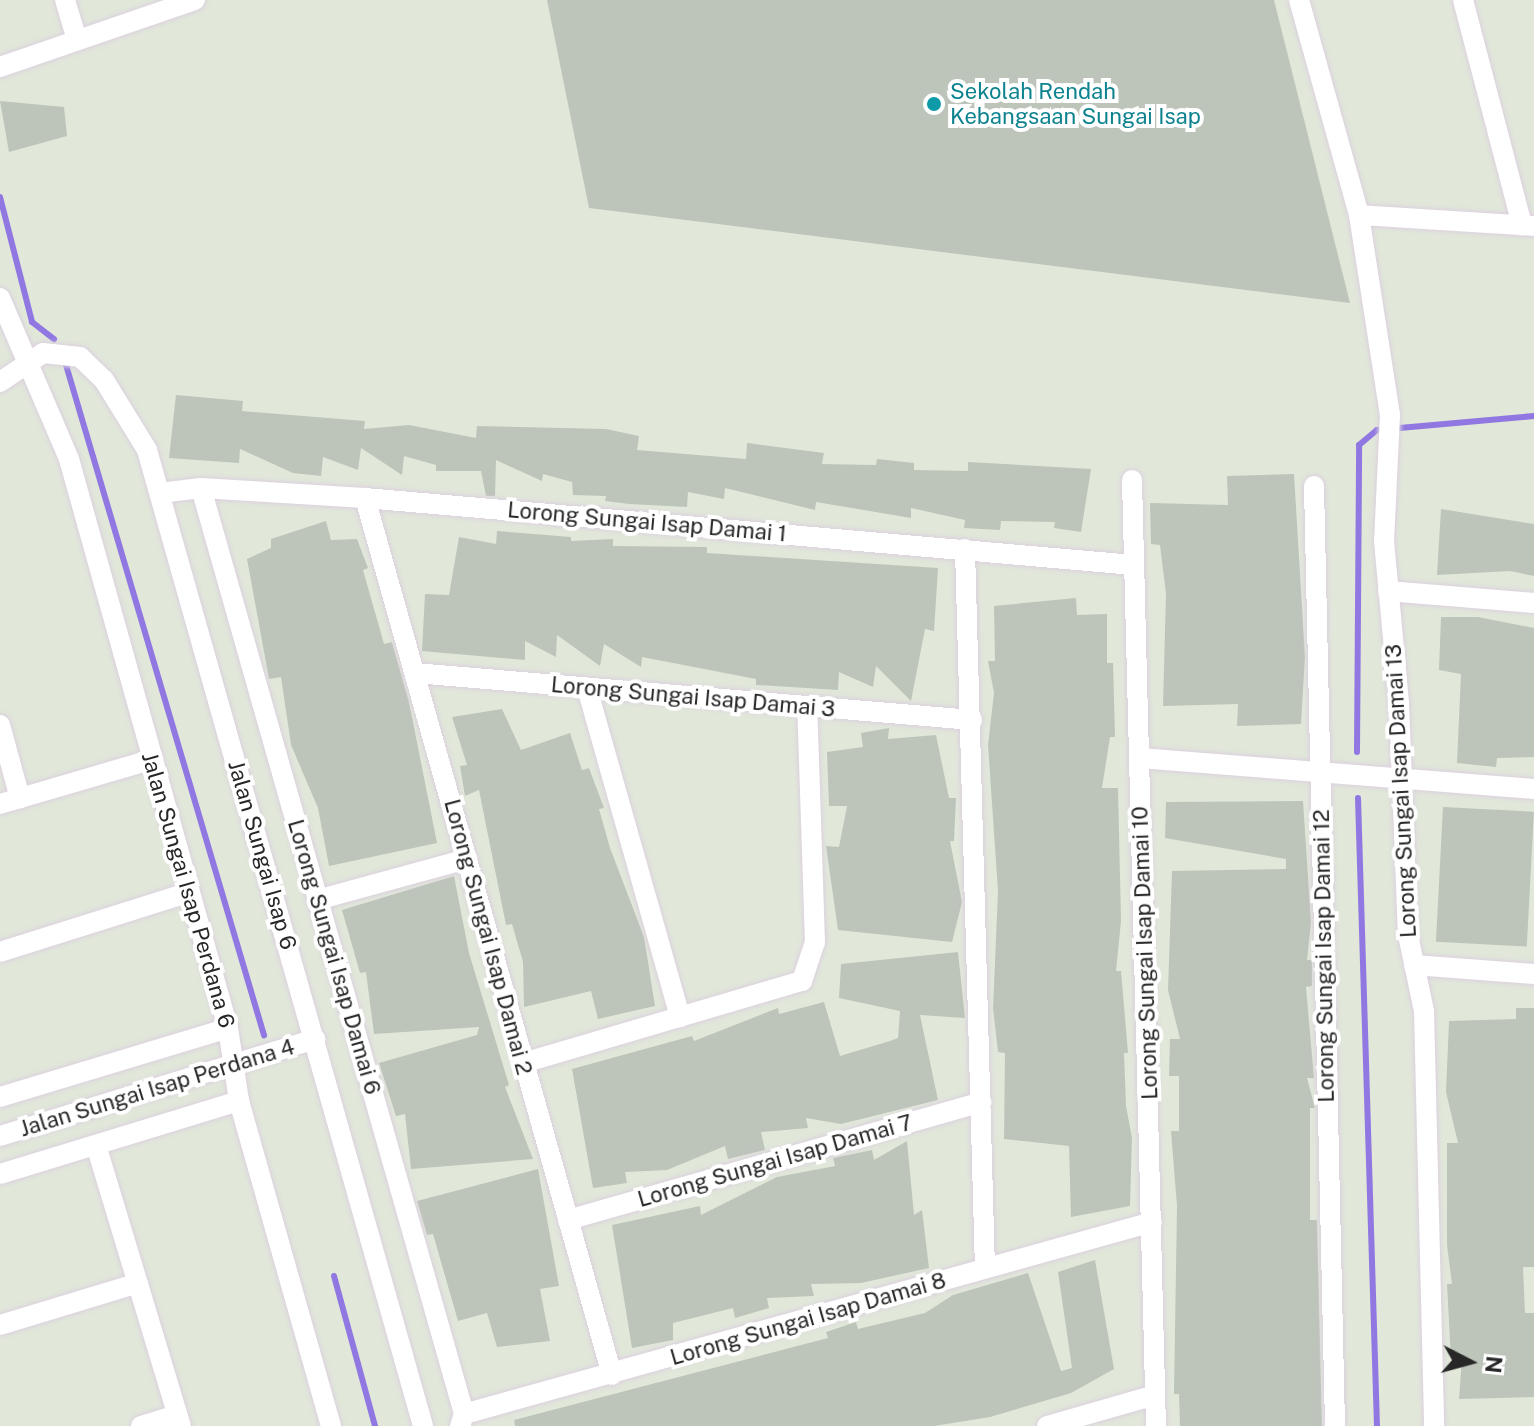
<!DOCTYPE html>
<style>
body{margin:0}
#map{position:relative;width:1534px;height:1426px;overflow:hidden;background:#e1e8da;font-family:"Public Sans",sans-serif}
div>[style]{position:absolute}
.stream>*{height:6px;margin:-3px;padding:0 3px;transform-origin:3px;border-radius:3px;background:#9077e1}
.building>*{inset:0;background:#bdc4ba;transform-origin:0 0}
.roads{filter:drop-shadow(0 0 2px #dcd0df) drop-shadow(0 0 2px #dcd0df)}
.minor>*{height:20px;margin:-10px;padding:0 10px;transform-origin:10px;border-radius:10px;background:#fff}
.dots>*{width:22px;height:22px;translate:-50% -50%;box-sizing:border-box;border:4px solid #fff;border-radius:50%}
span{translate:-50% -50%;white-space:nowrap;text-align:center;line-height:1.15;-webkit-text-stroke:8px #fff;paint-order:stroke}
.culture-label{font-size:22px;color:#0d838f}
.left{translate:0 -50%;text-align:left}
.street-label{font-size:22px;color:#272727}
.north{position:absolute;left:1430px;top:1322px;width:80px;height:80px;-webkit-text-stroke:6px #fff;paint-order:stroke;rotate:96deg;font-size:22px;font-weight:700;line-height:32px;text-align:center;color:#272727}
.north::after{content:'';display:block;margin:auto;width:28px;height:36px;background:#272727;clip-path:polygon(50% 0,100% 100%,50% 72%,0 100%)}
</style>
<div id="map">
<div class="stream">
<i style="left:0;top:197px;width:129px;rotate:75.6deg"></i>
<i style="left:32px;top:322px;width:28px;rotate:38deg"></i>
<i style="left:66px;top:365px;width:699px;rotate:73.54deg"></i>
<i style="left:1357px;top:752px;width:307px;rotate:-89.6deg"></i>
<i style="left:1359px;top:445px;width:23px;rotate:-40deg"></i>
<i style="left:1377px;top:430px;width:158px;rotate:-5.1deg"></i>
<i style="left:1358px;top:798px;width:628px;rotate:88.27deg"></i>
<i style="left:334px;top:1276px;width:156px;rotate:74.7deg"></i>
</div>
<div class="building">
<i style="clip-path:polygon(547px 0,1274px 0,1350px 303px,589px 208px)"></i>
<i style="clip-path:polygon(0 101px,64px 107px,67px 136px,9px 152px)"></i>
<i style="clip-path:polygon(176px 395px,243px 401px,242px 411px,365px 421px,364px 429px,409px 425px,476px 438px,477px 426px,606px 429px,639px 436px,637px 450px,746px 459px,747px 443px,824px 453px,822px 464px,876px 465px,877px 459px,914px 463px,914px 470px,968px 471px,968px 462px,1091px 469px,1081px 532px,1054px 528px,1055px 522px,1001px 521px,1000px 530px,964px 528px,965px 520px,911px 508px,911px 518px,816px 502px,815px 510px,725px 488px,724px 499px,688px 492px,687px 507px,629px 504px,605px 501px,606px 496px,573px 495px,572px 482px,543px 474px,542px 481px,496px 460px,495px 496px,486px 496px,481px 471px,436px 471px,436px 465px,404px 456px,402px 475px,361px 448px,358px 470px,323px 457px,321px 476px,293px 473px,240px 449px,239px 463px,169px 458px)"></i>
<i style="clip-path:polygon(1294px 474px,1305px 657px,1301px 724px,1237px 726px,1238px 704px,1163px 706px,1166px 594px,1160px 545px,1151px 544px,1150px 503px,1228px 505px,1227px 476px)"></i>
<i style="clip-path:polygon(1441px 509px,1534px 524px,1534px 576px,1510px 571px,1437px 575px)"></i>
<i style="clip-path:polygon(326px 521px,331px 540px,357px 539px,368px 568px,363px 570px,384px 644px,392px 642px,409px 702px,437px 843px,329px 866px,318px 808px,291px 745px,281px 677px,269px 679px,247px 559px,271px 548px,271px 539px)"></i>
<i style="clip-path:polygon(497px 531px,571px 537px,571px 541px,613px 539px,613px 546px,707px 547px,707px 553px,938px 568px,934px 631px,925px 629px,911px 701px,876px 666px,873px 687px,839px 672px,838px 690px,756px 685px,756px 679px,642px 657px,641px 667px,604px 644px,600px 666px,557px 635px,556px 657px,525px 641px,525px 660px,422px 651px,425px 594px,449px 595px,459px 537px,496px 544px)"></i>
<i style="clip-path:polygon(1076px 598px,1077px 615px,1107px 614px,1107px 663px,1113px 663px,1115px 737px,1110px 737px,1102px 788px,1118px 788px,1121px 921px,1116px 971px,1121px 971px,1128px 1053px,1124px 1053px,1126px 1106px,1132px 1138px,1130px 1206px,1071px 1217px,1069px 1146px,1004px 1139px,1005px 1053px,998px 1052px,993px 1008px,998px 891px,988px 745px,994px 693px,988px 661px,995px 661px,994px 606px)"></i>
<i style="clip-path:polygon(1441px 617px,1478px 617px,1534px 628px,1534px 757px,1497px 758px,1496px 767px,1457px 763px,1461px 674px,1439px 670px)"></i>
<i style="clip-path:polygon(502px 709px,521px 750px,570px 733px,582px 770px,589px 768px,604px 808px,599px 809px,610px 848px,644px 937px,655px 1006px,598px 1019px,591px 991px,524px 1007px,523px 962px,512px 924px,506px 925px,479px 790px,465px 796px,460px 766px,467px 765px,452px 717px)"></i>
<i style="clip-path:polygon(889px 728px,888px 739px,936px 735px,949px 798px,956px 798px,954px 841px,950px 841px,962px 902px,952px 942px,838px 930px,826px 846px,839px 847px,847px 806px,829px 806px,827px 752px,863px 747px,861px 733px)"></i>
<i style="clip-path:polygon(1303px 801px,1311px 922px,1307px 960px,1312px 960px,1312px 986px,1306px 987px,1314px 1078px,1307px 1078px,1315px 1108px,1310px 1108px,1310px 1220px,1317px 1220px,1322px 1426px,1180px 1426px,1179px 1394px,1174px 1394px,1177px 1206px,1171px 1131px,1179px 1131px,1179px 1076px,1169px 1076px,1170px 1039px,1180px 1039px,1168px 990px,1172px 871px,1286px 869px,1286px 859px,1165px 838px,1166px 802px)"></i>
<i style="left:1443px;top:807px;width:91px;height:135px;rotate:3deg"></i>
<i style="clip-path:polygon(454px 876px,469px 953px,509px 1085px,505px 1087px,533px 1159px,411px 1169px,405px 1114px,396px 1116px,379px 1063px,477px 1035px,479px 1027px,374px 1034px,366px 972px,360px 973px,342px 910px)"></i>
<i style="clip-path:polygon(958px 952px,965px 1018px,920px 1015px,938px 1100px,841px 1124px,806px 1118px,808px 1128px,761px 1132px,765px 1150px,728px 1159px,725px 1146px,667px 1170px,625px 1172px,627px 1183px,593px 1188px,572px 1069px,692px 1036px,694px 1041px,778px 1008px,779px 1014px,824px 1002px,840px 1056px,890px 1041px,898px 1038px,900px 1011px,839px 998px,841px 964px)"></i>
<i style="clip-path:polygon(1516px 1008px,1534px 1008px,1534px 1267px,1523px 1267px,1525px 1313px,1534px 1313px,1534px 1397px,1459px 1399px,1462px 1359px,1451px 1360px,1447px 1284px,1452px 1284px,1447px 1245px,1447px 1143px,1458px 1143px,1446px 1092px,1449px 1021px,1516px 1019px)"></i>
<i style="clip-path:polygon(907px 1141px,914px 1215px,922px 1210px,929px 1268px,861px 1283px,811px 1284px,814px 1296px,767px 1298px,769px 1308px,735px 1318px,733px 1308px,673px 1323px,673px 1340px,632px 1348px,612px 1225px,700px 1206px,701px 1215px,777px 1177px,835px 1166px,833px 1158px,872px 1150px,874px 1160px)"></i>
<i style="clip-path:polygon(538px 1169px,559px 1286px,540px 1289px,550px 1341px,497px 1347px,487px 1313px,458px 1321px,433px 1234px,427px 1235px,417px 1201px)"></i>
<i style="clip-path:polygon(1095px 1260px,1114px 1369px,1071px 1393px,990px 1417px,934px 1426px,515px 1426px,514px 1420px,828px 1338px,826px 1332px,856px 1322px,858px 1329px,925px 1313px,953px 1295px,1028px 1273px,1061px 1371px,1072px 1368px,1058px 1272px)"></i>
</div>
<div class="roads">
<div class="minor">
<i style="left:65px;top:0;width:42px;rotate:73.3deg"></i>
<i style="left:1299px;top:0;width:223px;rotate:74.4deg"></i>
<i style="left:1359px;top:215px;width:202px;rotate:81.2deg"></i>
<i style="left:1390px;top:415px;width:126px;rotate:92.7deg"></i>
<i style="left:1384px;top:541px;width:163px;rotate:84.7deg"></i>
<i style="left:1399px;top:703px;width:232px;rotate:87.8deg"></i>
<i style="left:1408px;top:935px;width:78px;rotate:78.1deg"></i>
<i style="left:1424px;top:1011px;width:415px;rotate:88.6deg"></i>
<i style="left:1463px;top:0;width:233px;rotate:75.3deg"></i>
<i style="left:0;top:67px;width:206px;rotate:-19deg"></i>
<i style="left:1359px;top:215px;width:175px;rotate:3.6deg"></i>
<i style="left:0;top:298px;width:175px;rotate:66.8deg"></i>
<i style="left:69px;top:459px;width:591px;rotate:74.39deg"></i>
<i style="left:228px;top:1028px;width:74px;rotate:81.4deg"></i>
<i style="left:239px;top:1101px;width:338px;rotate:74.2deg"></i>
<i style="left:0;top:382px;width:52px;rotate:-34deg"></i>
<i style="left:43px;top:353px;width:37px;rotate:6deg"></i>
<i style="left:80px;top:357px;width:33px;rotate:44deg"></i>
<i style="left:104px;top:380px;width:82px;rotate:58.4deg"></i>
<i style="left:147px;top:450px;width:1014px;rotate:74.21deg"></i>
<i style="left:1132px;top:480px;width:946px;rotate:88.55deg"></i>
<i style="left:1314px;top:486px;width:940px;rotate:88.72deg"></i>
<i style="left:201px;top:488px;width:963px;rotate:74.14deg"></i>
<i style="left:464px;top:1414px;width:13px;rotate:108deg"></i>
<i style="left:160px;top:493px;width:41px;rotate:-7deg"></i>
<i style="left:201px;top:488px;width:164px;rotate:3.5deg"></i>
<i style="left:365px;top:498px;width:772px;rotate:4.98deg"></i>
<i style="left:365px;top:498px;width:911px;rotate:74.27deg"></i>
<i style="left:965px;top:549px;width:719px;rotate:88.41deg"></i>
<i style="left:1388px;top:591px;width:146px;rotate:4.7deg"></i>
<i style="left:415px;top:673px;width:559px;rotate:4.82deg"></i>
<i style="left:587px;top:688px;width:342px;rotate:74.2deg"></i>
<i style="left:0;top:725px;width:76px;rotate:74.7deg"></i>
<i style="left:1140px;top:758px;width:395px;rotate:4.5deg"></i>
<i style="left:0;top:804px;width:156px;rotate:-16.3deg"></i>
<i style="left:317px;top:900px;width:156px;rotate:-15.3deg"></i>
<i style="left:0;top:952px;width:196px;rotate:-17.5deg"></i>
<i style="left:1414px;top:965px;width:120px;rotate:4.3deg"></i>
<i style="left:523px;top:1063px;width:291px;rotate:-16.4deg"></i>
<i style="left:802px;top:981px;width:41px;rotate:-71.6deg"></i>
<i style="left:815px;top:942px;width:235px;rotate:-91.9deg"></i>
<i style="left:0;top:1097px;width:238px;rotate:-16.8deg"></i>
<i style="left:0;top:1136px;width:330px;rotate:-17.1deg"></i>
<i style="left:96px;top:1145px;width:294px;rotate:73.2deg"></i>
<i style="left:0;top:1174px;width:250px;rotate:-17deg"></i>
<i style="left:568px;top:1220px;width:430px;rotate:-15.9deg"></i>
<i style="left:0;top:1325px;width:144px;rotate:-16.9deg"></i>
<i style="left:464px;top:1414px;width:714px;rotate:-15.59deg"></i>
<i style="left:141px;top:1426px;width:38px;rotate:-17deg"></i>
<i style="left:1047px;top:1426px;width:112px;rotate:-16deg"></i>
</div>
</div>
<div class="dots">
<i style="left:934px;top:104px;background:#0f9aa8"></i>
</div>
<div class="culture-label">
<span class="left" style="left:950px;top:104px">Sekolah Rendah<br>Kebangsaan Sungai Isap</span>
</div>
<div class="street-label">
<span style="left:647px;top:522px;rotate:5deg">Lorong Sungai Isap Damai 1</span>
<span style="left:693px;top:697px;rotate:5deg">Lorong Sungai Isap Damai 3</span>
<span style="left:1401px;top:791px;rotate:-93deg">Lorong Sungai Isap Damai 13</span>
<span style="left:262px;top:855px;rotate:74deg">Jalan Sungai Isap 6</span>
<span style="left:188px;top:890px;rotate:74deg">Jalan Sungai Isap Perdana 6</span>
<span style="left:488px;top:937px;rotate:75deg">Lorong Sungai Isap Damai 2</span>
<span style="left:1145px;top:953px;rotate:-92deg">Lorong Sungai Isap Damai 10</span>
<span style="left:1324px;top:956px;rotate:-91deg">Lorong Sungai Isap Damai 12</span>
<span style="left:334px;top:957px;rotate:74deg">Lorong Sungai Isap Damai 6</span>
<span style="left:157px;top:1088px;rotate:-17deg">Jalan Sungai Isap Perdana 4</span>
<span style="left:775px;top:1161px;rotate:-16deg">Lorong Sungai Isap Damai 7</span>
<span style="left:808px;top:1319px;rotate:-16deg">Lorong Sungai Isap Damai 8</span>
</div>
<div class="north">N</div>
</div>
